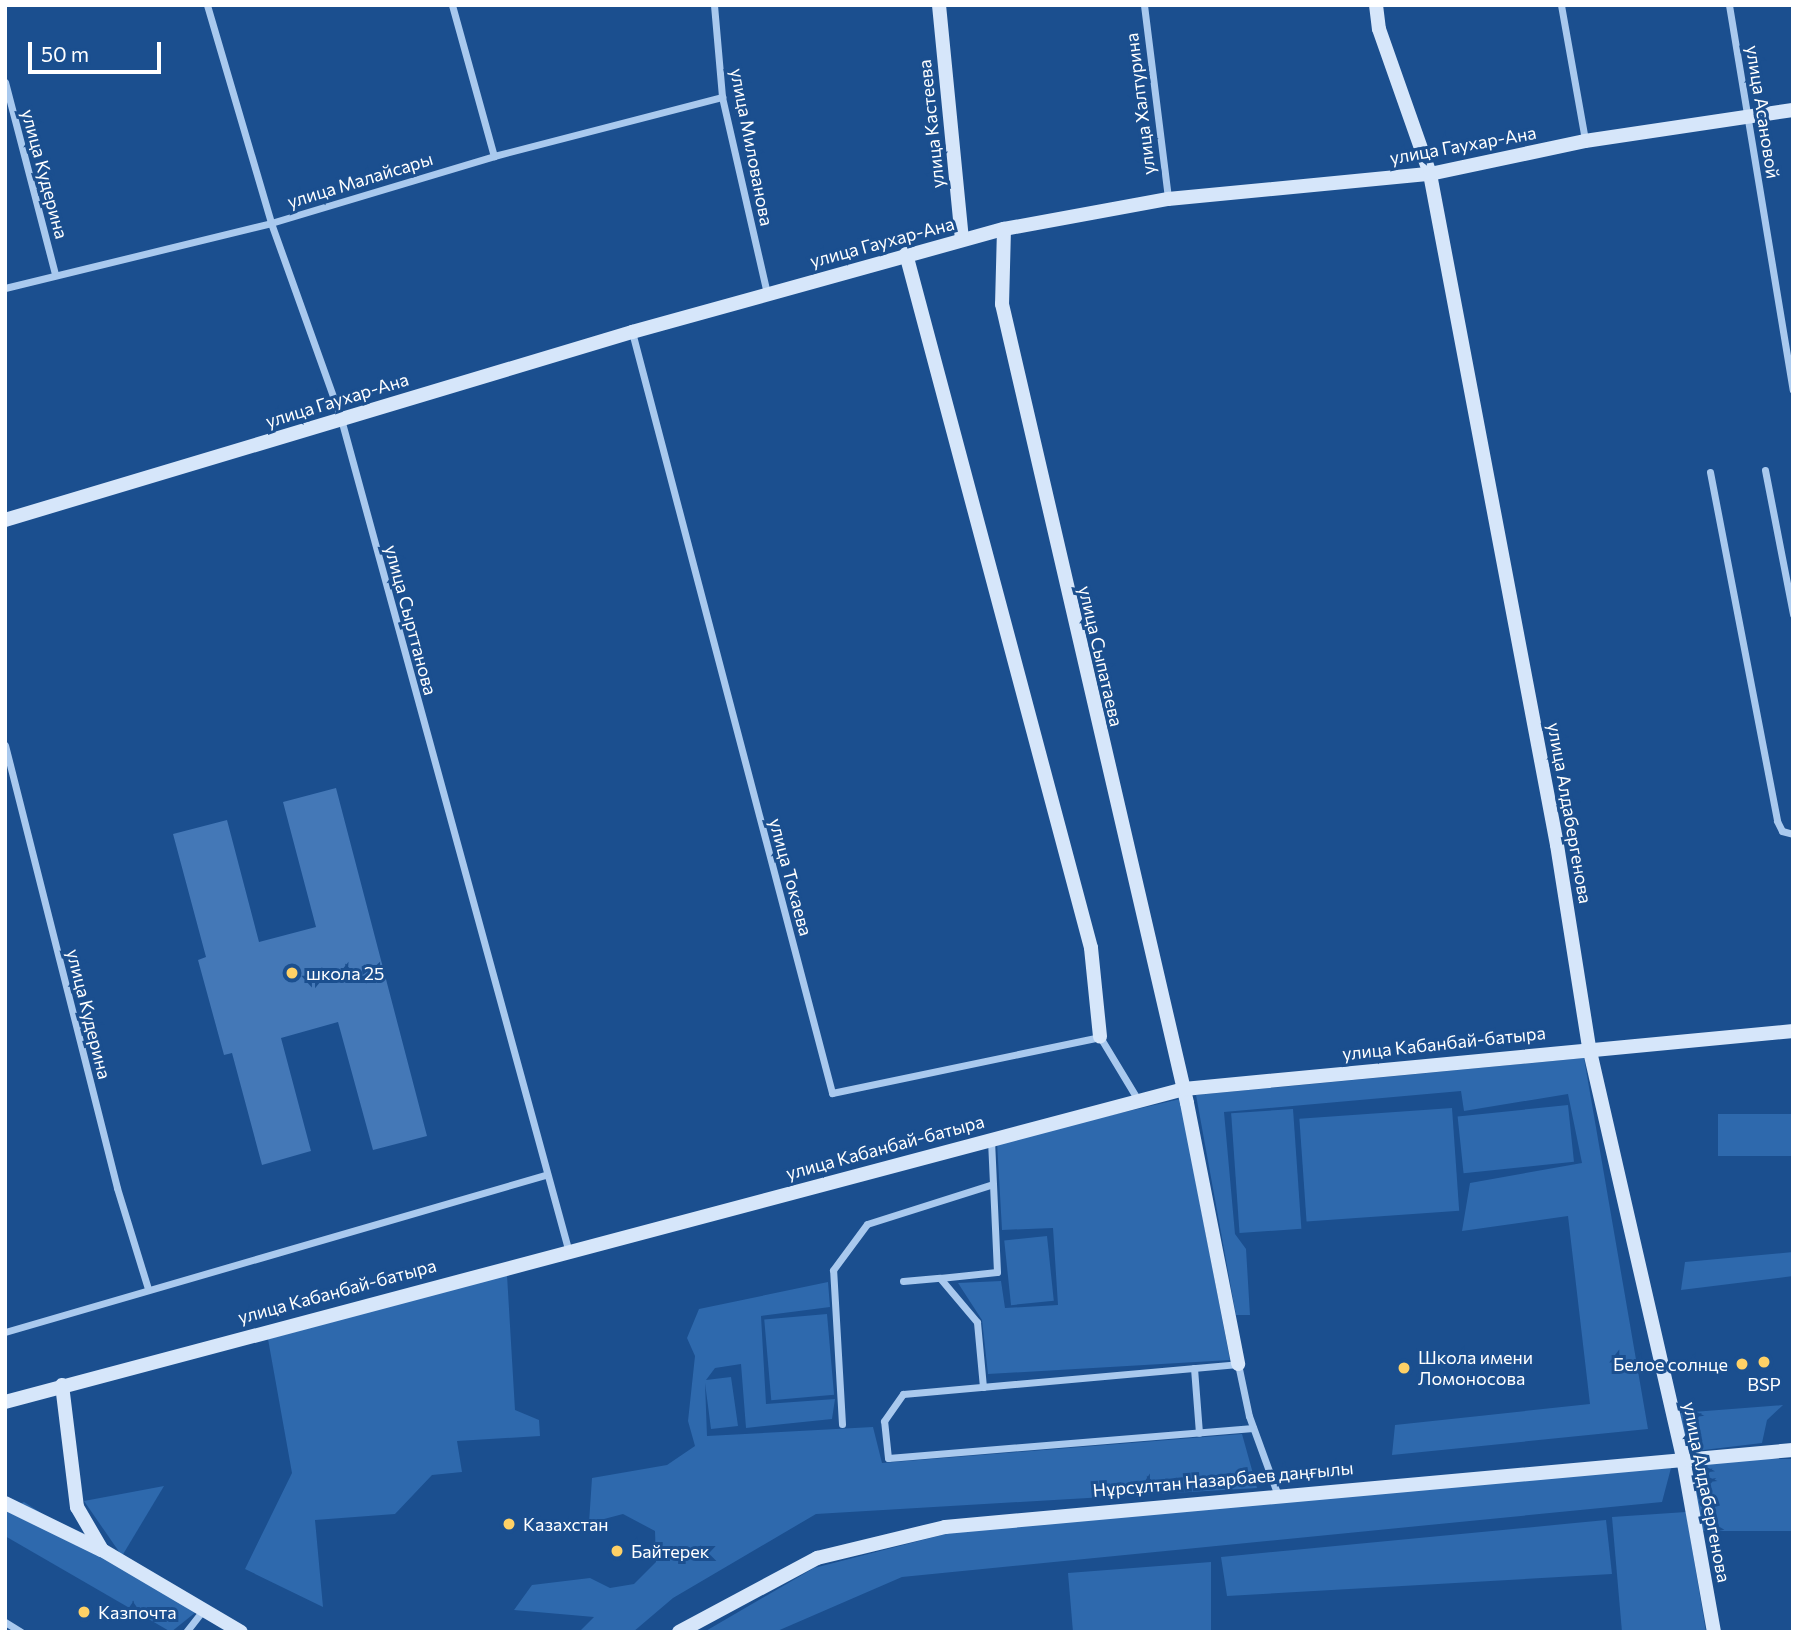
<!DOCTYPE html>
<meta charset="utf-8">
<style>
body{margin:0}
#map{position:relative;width:1798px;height:1637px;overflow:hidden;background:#1b4f8f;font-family:Commissioner,sans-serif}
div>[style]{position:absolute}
.green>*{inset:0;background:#2e69ad;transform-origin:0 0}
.building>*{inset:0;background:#4478b7}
.street>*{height:7px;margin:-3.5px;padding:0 3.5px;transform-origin:3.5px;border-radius:3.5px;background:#a9c9ee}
.secondary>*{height:14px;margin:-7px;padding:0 7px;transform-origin:7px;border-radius:7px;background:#d6e6fa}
.dots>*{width:19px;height:19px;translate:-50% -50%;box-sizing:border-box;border:4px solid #1b4f8f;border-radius:50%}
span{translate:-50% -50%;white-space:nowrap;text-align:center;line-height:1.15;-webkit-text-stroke:6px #1b4f8f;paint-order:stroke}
.street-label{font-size:18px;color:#fff}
.poi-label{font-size:18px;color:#fff}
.left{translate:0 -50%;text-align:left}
.right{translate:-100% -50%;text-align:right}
.frame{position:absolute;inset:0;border:7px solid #fff;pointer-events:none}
.scale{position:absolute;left:28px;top:42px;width:133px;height:32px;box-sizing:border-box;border:4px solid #fff;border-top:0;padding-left:9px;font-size:21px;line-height:24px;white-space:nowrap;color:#fff;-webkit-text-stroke:5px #1b4f8f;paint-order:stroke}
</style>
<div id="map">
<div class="green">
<i style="clip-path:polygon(1584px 1058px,1648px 1429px,1392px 1455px,1395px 1425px,1590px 1404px,1568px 1216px,1462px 1231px,1470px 1183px,1582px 1163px,1568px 1094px,1464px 1111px,1461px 1091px,1224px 1112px,1235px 1234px,1246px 1249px,1250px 1315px,1236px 1315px,1196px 1095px)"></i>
<i style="clip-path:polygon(1180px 1099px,1230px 1360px,988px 1374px,982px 1320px,958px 1283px,1001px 1281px,1005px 1308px,1058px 1305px,1053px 1228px,1002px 1230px,997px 1142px)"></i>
<i style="left:1568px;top:1105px;width:57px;height:111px;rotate:84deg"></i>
<i style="left:1452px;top:1108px;width:103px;height:153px;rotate:86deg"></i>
<i style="left:1293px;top:1109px;width:120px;height:62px;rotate:86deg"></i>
<i style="left:1793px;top:1114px;width:42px;height:75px;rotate:90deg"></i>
<i style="left:1047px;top:1236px;width:65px;height:43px;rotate:84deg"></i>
<i style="clip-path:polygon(1793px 1252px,1793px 1276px,1681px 1290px,1685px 1262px)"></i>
<i style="clip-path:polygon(507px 1275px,515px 1410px,539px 1420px,540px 1436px,457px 1441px,462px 1472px,432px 1475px,395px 1514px,315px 1520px,323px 1607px,245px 1569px,292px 1473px,268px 1339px)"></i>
<i style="clip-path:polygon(828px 1282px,830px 1307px,761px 1316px,766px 1404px,835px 1399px,832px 1419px,746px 1428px,741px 1364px,715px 1368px,706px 1380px,731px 1377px,738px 1426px,711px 1429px,705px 1383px,707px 1436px,873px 1427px,882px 1463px,1242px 1434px,1257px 1488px,816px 1514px,673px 1598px,633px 1632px,579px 1632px,594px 1617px,514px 1610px,532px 1585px,590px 1578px,610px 1588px,634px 1584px,656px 1562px,655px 1531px,623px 1514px,589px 1523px,592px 1478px,667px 1465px,695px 1446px,688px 1421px,695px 1356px,687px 1338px,699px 1309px)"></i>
<i style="left:827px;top:1314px;width:81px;height:63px;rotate:85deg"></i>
<i style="clip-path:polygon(1783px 1405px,1767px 1420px,1762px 1443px,1687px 1452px,1680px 1413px)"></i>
<i style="left:1793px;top:1459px;width:72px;height:100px;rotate:90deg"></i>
<i style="clip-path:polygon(1671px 1468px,1662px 1502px,902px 1577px,775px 1632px,704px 1632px,814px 1568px,1004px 1519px)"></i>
<i style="clip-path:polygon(164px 1486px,122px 1556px,84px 1501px)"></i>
<i style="clip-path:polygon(24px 1502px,196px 1612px,171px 1632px,5px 1536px,5px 1511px)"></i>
<i style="clip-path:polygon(1686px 1512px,1706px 1632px,1622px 1632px,1612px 1517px)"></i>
<i style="clip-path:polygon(1606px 1520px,1612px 1574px,1227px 1596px,1221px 1557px)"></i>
<i style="clip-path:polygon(1211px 1562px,1211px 1632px,1073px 1632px,1068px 1573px)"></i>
</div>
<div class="building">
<i style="clip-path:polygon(336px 788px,427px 1136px,373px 1150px,338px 1022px,281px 1038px,311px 1151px,262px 1165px,232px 1053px,224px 1055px,198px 960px,206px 957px,173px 834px,227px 820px,259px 942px,316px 927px,283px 802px)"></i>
</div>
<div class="street">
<i style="left:207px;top:5px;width:227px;rotate:73.6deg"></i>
<i style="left:271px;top:223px;width:208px;rotate:70.3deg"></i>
<i style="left:341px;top:419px;width:860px;rotate:74.7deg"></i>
<i style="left:452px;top:5px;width:157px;rotate:74.5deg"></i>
<i style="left:714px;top:5px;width:92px;rotate:85deg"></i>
<i style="left:722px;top:97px;width:202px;rotate:77.1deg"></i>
<i style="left:1144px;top:5px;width:194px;rotate:82.9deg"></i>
<i style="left:1561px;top:5px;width:137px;rotate:79.9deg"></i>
<i style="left:1729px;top:5px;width:390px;rotate:80.6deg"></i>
<i style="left:5px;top:82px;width:198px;rotate:75.4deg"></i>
<i style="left:5px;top:288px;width:274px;rotate:-13.7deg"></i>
<i style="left:271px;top:223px;width:233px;rotate:-16.7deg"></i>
<i style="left:494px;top:156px;width:236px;rotate:-14.5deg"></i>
<i style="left:632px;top:332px;width:787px;rotate:75.27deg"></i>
<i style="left:832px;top:1093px;width:274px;rotate:-11.8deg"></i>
<i style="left:1100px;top:1037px;width:74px;rotate:58.9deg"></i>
<i style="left:1765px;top:470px;width:147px;rotate:79deg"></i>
<i style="left:1710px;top:472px;width:355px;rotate:79.1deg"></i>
<i style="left:1777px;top:821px;width:11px;rotate:63deg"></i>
<i style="left:1782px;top:831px;width:11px;rotate:15deg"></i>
<i style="left:5px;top:745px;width:457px;rotate:75.8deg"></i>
<i style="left:117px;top:1188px;width:106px;rotate:72.9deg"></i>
<i style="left:903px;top:1281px;width:37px;rotate:-5deg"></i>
<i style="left:5px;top:1332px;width:562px;rotate:-16.21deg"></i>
<i style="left:1194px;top:1368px;width:65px;rotate:85.6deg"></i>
<i style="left:983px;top:1387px;width:65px;rotate:-95.3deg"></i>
<i style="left:977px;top:1322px;width:57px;rotate:-130.1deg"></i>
<i style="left:940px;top:1278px;width:57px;rotate:-6deg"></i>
<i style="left:997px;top:1272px;width:133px;rotate:-92.6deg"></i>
<i style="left:842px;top:1424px;width:154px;rotate:-93.3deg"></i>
<i style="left:833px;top:1270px;width:57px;rotate:-53.5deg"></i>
<i style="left:867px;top:1224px;width:132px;rotate:-17.6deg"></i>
<i style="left:1253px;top:1428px;width:366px;rotate:175.3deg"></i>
<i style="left:888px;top:1458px;width:37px;rotate:-96deg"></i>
<i style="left:884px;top:1421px;width:33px;rotate:-55deg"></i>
<i style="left:903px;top:1394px;width:336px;rotate:-5.1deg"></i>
<i style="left:1238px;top:1364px;width:53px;rotate:78.1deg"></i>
<i style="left:1249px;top:1416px;width:82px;rotate:70deg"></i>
<i style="left:5px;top:1622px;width:19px;rotate:32deg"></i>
<i style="left:186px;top:1632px;width:28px;rotate:-52deg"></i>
</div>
<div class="secondary">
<i style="left:939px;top:5px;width:235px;rotate:84.4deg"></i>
<i style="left:1376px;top:5px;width:24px;rotate:83deg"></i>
<i style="left:1379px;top:29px;width:154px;rotate:70.6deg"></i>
<i style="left:1430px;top:174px;width:683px;rotate:79.28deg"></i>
<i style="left:1557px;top:845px;width:205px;rotate:81deg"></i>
<i style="left:1589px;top:1047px;width:422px;rotate:77.1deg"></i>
<i style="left:1683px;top:1458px;width:177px;rotate:79.9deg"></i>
<i style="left:1004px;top:229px;width:75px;rotate:91.5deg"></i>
<i style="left:1002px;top:304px;width:820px;rotate:76.96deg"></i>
<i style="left:1187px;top:1103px;width:266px;rotate:78.9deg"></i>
<i style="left:906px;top:254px;width:718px;rotate:75.07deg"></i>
<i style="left:1091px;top:948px;width:89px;rotate:84.2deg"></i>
<i style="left:5px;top:520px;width:655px;rotate:-16.69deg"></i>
<i style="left:632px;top:332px;width:386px;rotate:-15.5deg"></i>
<i style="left:1004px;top:229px;width:167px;rotate:-10.4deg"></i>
<i style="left:1168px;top:199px;width:263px;rotate:-5.5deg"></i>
<i style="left:1430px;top:174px;width:158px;rotate:-12deg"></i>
<i style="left:1585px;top:141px;width:210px;rotate:-8.5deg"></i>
<i style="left:62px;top:1385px;width:123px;rotate:83deg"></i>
<i style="left:77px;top:1507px;width:50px;rotate:59.8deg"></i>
<i style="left:102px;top:1550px;width:161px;rotate:30.5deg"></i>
<i style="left:5px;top:1402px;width:1220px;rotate:-14.87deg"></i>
<i style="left:1184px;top:1089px;width:612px;rotate:-5.44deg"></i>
<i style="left:5px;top:1503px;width:107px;rotate:26.1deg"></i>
<i style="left:679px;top:1632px;width:157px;rotate:-28.2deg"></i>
<i style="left:817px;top:1558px;width:132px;rotate:-13.6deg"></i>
<i style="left:945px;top:1527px;width:851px;rotate:-5.19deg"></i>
</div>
<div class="dots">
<i style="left:292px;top:973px;background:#ffd166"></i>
<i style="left:1764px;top:1362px;background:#ffd166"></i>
<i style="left:1742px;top:1364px;background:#ffd166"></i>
<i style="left:1404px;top:1368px;background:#ffd166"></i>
<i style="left:509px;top:1524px;background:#ffd166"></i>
<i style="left:617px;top:1551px;background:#ffd166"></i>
<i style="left:84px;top:1612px;background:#ffd166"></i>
</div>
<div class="street-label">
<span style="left:1140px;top:104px;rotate:-97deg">улица Халтурина</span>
<span style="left:1763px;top:112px;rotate:81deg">улица Асановой</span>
<span style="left:931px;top:124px;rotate:-96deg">улица Кастеева</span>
<span style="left:1463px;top:145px;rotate:-10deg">улица Гаухар-Ана</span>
<span style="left:752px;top:147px;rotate:79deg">улица Милованова</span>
<span style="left:45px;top:174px;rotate:75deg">улица Кудерина</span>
<span style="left:360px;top:180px;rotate:-17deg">улица Малайсары</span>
<span style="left:882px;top:242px;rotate:-15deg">улица Гаухар-Ана</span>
<span style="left:337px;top:400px;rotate:-17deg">улица Гаухар-Ана</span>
<span style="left:411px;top:620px;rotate:75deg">улица Сырттанова</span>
<span style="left:1101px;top:656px;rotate:77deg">улица Сыпатаева</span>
<span style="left:1570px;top:813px;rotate:80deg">улица Алдабергенова</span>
<span style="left:791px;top:877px;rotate:75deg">улица Токаева</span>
<span style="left:89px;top:1014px;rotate:76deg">улица Кудерина</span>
<span style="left:1444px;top:1043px;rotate:-6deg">улица Кабанбай-батыра</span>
<span style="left:885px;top:1147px;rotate:-15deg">улица Кабанбай-батыра</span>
<span style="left:337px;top:1291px;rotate:-15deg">улица Кабанбай-батыра</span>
<span style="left:1223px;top:1479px;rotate:-5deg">Нұрсұлтан Назарбаев даңғылы</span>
<span style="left:1707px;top:1492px;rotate:79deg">улица Алдабергенова</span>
</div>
<div class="poi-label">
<span class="left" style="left:306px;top:973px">школа 25</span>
<span class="left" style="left:1418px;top:1368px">Школа имени<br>Ломоносова</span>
<span class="right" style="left:1728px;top:1364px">Белое солнце</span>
<span style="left:1764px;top:1384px">BSP</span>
<span class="left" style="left:523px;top:1524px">Казахстан</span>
<span class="left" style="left:631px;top:1551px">Байтерек</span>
<span class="left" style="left:98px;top:1612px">Казпочта</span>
</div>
<div class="frame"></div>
<div class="scale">50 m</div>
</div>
